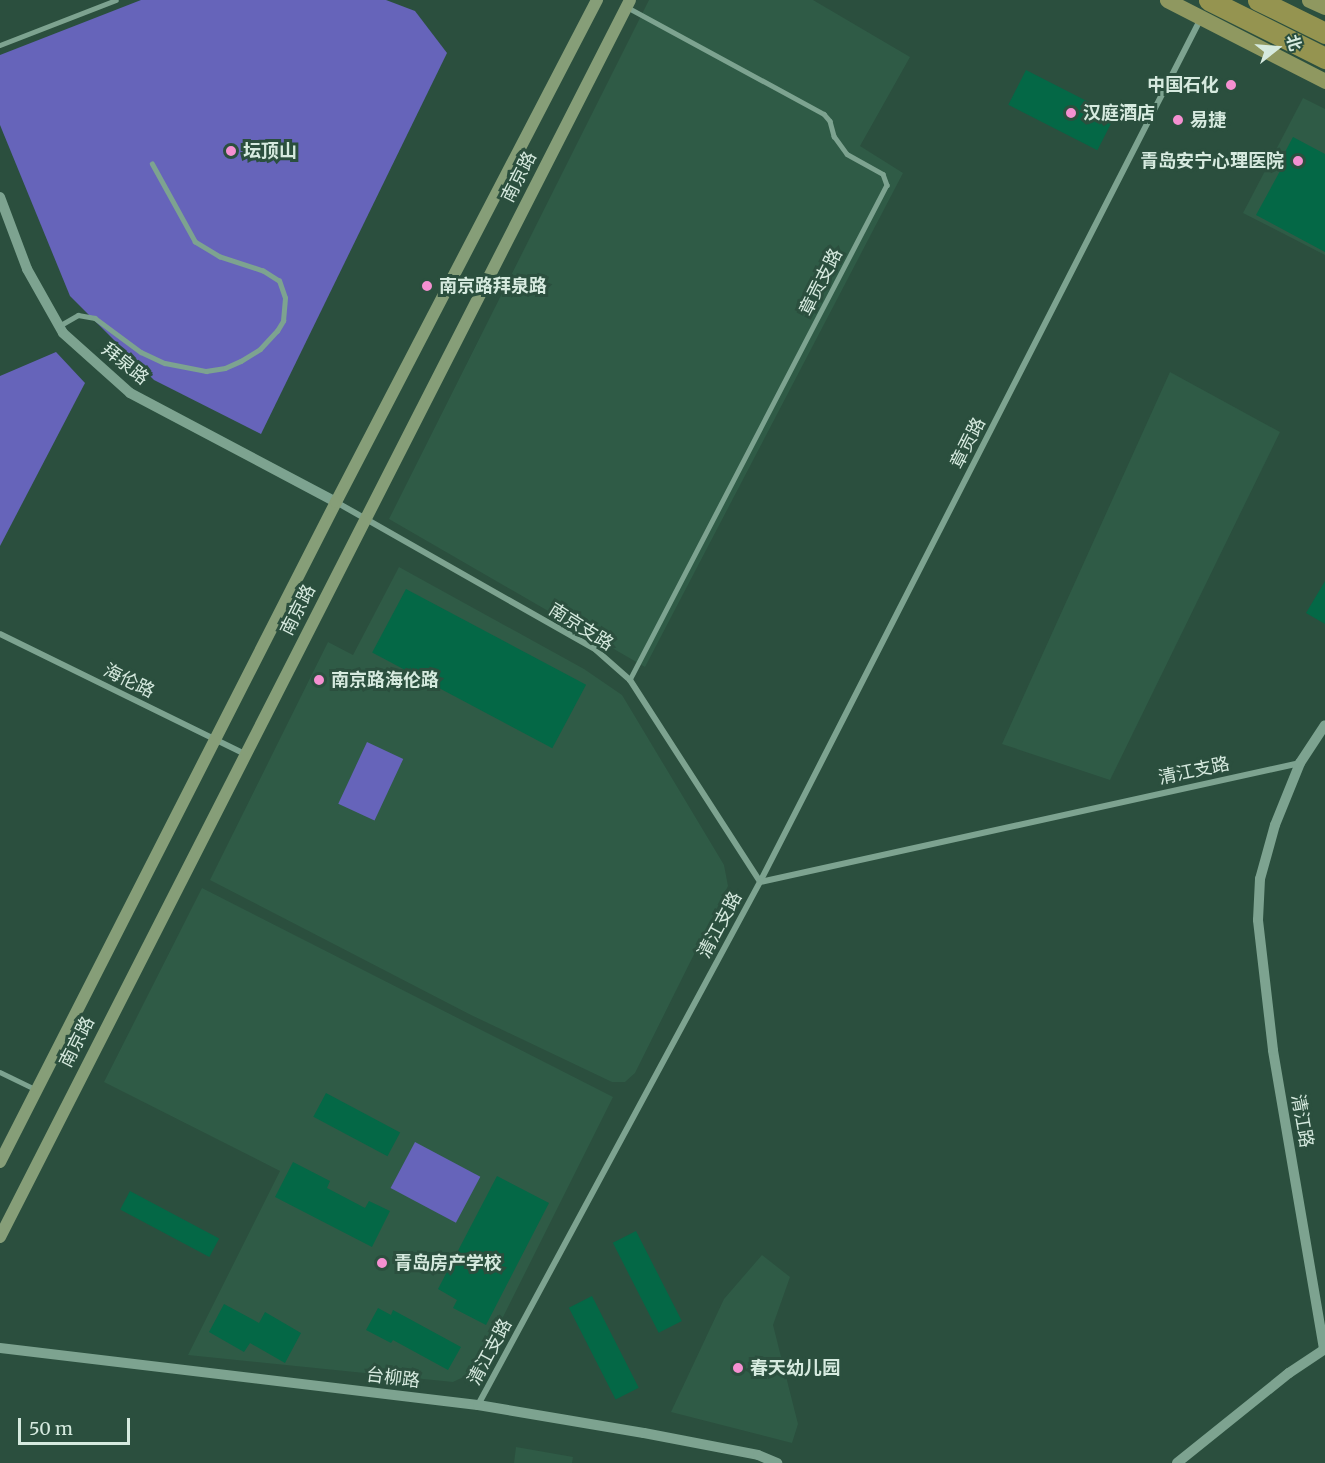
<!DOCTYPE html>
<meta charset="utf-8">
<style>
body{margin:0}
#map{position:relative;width:1325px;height:1463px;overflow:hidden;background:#2b4f3e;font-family:Merriweather,"Noto Sans SC",serif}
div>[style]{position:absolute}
.built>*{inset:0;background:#2f5b46}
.green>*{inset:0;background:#6664ba;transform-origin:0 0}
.building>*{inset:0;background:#046846;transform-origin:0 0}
.service>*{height:4.5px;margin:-2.25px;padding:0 2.25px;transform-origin:2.25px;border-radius:2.25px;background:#7da390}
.minor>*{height:6px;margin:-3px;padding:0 3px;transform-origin:3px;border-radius:3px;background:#7da390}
.tertiary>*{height:10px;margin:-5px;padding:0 5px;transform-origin:5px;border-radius:5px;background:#7da390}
.secondary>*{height:12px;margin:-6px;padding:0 6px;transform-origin:6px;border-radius:6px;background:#869e78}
.primary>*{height:15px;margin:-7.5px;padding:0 7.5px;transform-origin:7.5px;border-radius:7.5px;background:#8f9860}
.trunk>*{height:21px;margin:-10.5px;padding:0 10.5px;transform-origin:10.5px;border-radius:10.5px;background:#959450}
.dots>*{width:16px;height:16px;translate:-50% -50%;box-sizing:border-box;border:3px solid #2b4f3e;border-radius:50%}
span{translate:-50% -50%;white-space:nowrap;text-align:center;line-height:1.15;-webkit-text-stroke:6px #2b4f3e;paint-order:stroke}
.poi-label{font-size:18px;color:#d6eadf;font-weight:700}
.right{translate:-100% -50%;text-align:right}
.left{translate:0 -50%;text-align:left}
.street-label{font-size:18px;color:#d6eadf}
.north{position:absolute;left:1247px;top:18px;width:60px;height:60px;-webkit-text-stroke:4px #2b4f3e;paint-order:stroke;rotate:73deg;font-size:16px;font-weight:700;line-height:24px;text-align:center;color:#d6eadf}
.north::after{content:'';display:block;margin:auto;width:21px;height:27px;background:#d6eadf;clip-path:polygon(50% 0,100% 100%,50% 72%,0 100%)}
.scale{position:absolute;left:18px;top:1418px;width:112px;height:27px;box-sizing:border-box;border:3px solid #d6eadf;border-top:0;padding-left:8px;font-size:18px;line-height:21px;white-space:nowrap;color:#d6eadf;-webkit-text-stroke:4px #2b4f3e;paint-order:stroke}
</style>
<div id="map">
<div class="built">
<i style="clip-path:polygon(649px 0,813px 0,910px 57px,860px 146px,903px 173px,645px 667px,389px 519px)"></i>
<i style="clip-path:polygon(1303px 98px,1325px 109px,1325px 255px,1243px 213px)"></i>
<i style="clip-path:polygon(1170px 372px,1280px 432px,1110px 780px,1002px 744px)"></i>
<i style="clip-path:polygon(399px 567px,584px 669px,622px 695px,724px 865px,728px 886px,635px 1073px,625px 1082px,612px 1082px,471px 1015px,210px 880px,328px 642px,353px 655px)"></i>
<i style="clip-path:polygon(202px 888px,613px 1097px,476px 1371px,453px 1382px,188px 1355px,280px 1171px,104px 1082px)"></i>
<i style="clip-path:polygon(762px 1255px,790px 1277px,773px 1325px,798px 1424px,792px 1443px,671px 1412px,724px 1299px)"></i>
<i style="clip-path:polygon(516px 1447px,573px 1457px,572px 1463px,514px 1463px)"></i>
</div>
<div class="green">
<i style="clip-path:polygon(141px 0,386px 0,415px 11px,447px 53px,261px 434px,154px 380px,70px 296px,0 125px,0 55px)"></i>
<i style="clip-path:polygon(56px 352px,85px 383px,0 546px,0 376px)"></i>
<i style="left:367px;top:742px;width:40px;height:68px;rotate:25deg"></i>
<i style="left:415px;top:1142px;width:74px;height:52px;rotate:28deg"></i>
</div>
<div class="building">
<i style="left:1026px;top:70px;width:100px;height:39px;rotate:27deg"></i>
<i style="clip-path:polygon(1293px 137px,1325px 154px,1325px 252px,1256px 215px,1280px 171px,1276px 169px)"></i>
<i style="clip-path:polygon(1325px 581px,1325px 624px,1306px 613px)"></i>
<i style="left:406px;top:589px;width:204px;height:72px;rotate:28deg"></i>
<i style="left:326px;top:1093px;width:84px;height:27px;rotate:28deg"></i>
<i style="clip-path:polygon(293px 1162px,330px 1181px,327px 1188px,365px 1208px,369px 1201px,390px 1211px,372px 1247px,275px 1197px)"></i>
<i style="clip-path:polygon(497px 1176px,549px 1203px,486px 1325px,453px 1308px,457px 1300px,438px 1289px)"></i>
<i style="left:130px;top:1191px;width:101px;height:21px;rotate:28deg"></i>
<i style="left:636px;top:1231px;width:101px;height:26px;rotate:63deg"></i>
<i style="left:592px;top:1296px;width:103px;height:26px;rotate:63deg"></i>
<i style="clip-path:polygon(224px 1304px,259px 1323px,265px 1312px,301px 1333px,285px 1363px,250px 1343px,244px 1352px,209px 1332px)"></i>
<i style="clip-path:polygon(378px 1308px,391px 1315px,393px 1310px,461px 1347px,448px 1370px,393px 1340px,391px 1343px,366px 1330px)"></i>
</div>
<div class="service">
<i style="left:627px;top:7px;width:224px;rotate:28.5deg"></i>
<i style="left:824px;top:114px;width:9px;rotate:49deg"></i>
<i style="left:830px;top:121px;width:16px;rotate:75deg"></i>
<i style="left:834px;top:136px;width:22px;rotate:54deg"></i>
<i style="left:847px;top:154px;width:41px;rotate:29.1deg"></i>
<i style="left:883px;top:174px;width:12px;rotate:70deg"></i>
<i style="left:887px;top:185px;width:558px;rotate:117.44deg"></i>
<i style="left:0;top:45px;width:124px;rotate:-21.2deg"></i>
<i style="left:59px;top:326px;width:22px;rotate:-30deg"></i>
<i style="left:78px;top:315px;width:17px;rotate:10deg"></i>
<i style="left:95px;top:318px;width:57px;rotate:36.5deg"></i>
<i style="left:141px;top:352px;width:26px;rotate:25deg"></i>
<i style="left:165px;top:363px;width:42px;rotate:11deg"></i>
<i style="left:206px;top:371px;width:19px;rotate:-9deg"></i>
<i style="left:225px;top:368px;width:17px;rotate:-24deg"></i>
<i style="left:241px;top:361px;width:22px;rotate:-32deg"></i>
<i style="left:260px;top:349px;width:25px;rotate:-47deg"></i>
<i style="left:277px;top:331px;width:12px;rotate:-59deg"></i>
<i style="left:283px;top:321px;width:23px;rotate:-85deg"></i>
<i style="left:285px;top:298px;width:18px;rotate:-109deg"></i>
<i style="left:279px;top:281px;width:19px;rotate:-148deg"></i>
<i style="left:263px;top:271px;width:45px;rotate:-162deg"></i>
<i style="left:220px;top:257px;width:29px;rotate:-149deg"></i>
<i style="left:195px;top:242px;width:89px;rotate:-118.9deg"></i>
<i style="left:0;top:1072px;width:39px;rotate:26deg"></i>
</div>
<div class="minor">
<i style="left:336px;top:502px;width:299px;rotate:29.6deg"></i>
<i style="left:596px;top:650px;width:45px;rotate:41.4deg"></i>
<i style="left:630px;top:680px;width:240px;rotate:57.2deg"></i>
<i style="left:760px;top:882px;width:970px;rotate:-62.96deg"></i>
<i style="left:0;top:634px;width:273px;rotate:26.1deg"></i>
<i style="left:478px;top:1405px;width:594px;rotate:-61.67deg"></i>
<i style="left:760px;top:882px;width:553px;rotate:-12.43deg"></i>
</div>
<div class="tertiary">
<i style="left:0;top:197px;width:77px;rotate:69.4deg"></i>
<i style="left:27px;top:269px;width:73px;rotate:60.6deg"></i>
<i style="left:63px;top:333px;width:90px;rotate:41.8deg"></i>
<i style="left:130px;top:393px;width:233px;rotate:27.9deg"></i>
<i style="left:0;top:1348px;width:481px;rotate:6.8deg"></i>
<i style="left:478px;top:1405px;width:168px;rotate:9.6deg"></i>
<i style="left:644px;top:1433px;width:116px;rotate:10.9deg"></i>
<i style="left:758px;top:1455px;width:21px;rotate:23deg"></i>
<i style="left:1324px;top:1349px;width:303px;rotate:-99.7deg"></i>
<i style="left:1273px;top:1050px;width:131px;rotate:-96.6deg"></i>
<i style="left:1258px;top:920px;width:41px;rotate:-87.2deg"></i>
<i style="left:1260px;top:879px;width:56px;rotate:-74.5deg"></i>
<i style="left:1275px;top:825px;width:67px;rotate:-68deg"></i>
<i style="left:1300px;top:763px;width:45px;rotate:-56.7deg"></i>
<i style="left:1177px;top:1463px;width:144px;rotate:-38.8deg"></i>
<i style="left:1289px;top:1373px;width:43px;rotate:-33.7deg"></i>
</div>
<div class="secondary">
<i style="left:0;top:1162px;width:741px;rotate:-63.02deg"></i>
<i style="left:336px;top:502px;width:566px;rotate:-62.53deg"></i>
<i style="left:0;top:1237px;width:1388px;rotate:-63.01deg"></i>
</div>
<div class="primary">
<i style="left:1167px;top:0;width:178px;rotate:27.1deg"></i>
<i style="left:1309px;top:0;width:17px;rotate:24deg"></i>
</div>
<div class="trunk">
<i style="left:1209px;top:0;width:130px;rotate:26.6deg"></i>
<i style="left:1258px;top:0;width:75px;rotate:26.2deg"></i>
</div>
<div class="dots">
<i style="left:1231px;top:85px;background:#f590d1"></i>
<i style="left:1071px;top:113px;background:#f590d1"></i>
<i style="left:1178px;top:120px;background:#f590d1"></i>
<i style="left:231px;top:151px;background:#f590d1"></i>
<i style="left:1298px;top:161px;background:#f590d1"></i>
<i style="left:427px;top:286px;background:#f590d1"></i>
<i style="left:319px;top:680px;background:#f590d1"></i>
<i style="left:382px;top:1263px;background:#f590d1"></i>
<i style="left:738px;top:1368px;background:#f590d1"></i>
</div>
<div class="poi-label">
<span class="right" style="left:1219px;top:85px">中国石化</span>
<span class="left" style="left:1083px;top:113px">汉庭酒店</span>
<span class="left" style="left:1190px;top:120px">易捷</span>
<span class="left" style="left:243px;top:151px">坛顶山</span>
<span class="right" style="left:1284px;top:161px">青岛安宁心理医院</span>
<span class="left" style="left:439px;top:286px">南京路拜泉路</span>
<span class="left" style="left:331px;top:680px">南京路海伦路</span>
<span class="left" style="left:394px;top:1263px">青岛房产学校</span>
<span class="left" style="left:750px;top:1368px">春天幼儿园</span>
</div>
<div class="street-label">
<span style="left:519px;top:177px;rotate:-63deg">南京路</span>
<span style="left:821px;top:282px;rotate:-63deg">章贡支路</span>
<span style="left:125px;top:364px;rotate:39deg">拜泉路</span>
<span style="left:968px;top:443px;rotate:-63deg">章贡路</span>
<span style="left:298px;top:610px;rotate:-63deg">南京路</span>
<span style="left:581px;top:627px;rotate:32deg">南京支路</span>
<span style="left:129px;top:681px;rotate:26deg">海伦路</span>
<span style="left:1194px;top:771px;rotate:-12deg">清江支路</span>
<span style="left:720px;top:925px;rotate:-62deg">清江支路</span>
<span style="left:77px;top:1042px;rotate:-63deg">南京路</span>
<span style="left:1302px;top:1121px;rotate:80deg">清江路</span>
<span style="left:490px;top:1352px;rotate:-62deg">清江支路</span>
<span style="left:393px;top:1378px;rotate:7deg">台柳路</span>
</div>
<div class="north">北</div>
<div class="scale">50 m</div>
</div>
